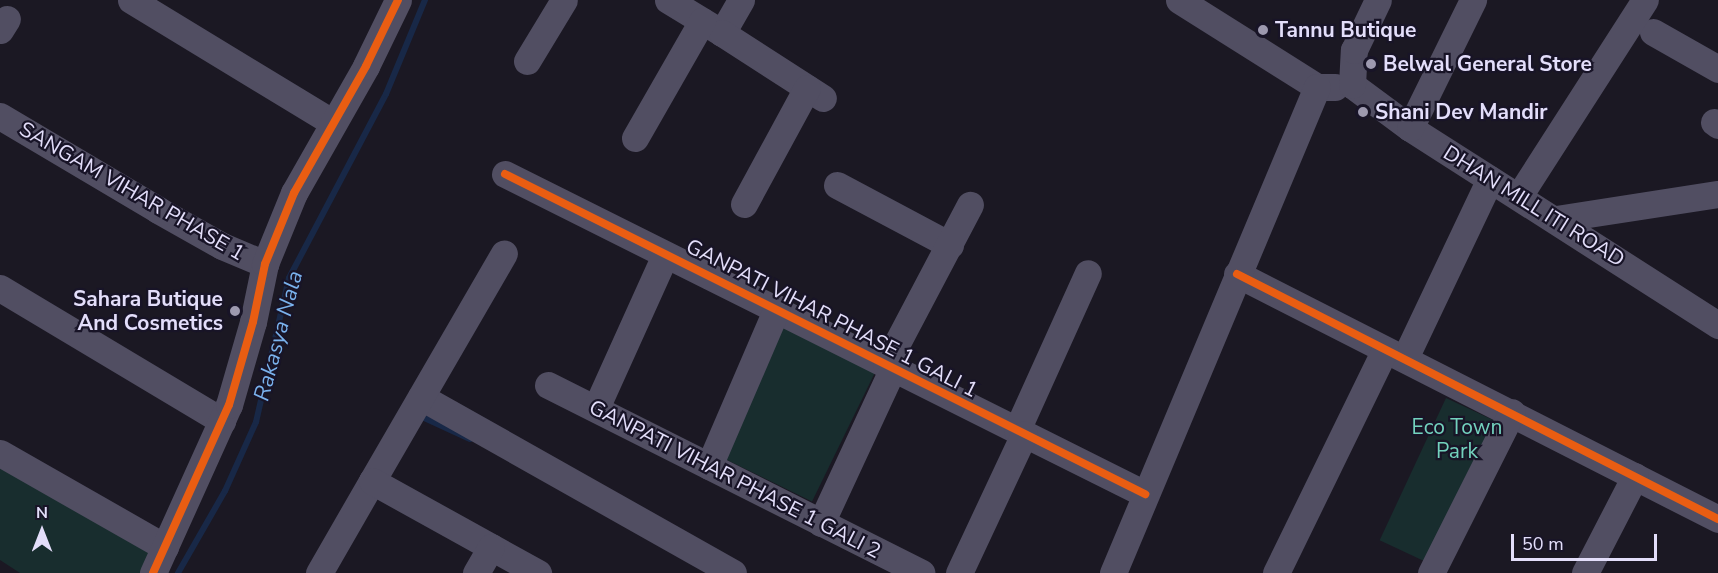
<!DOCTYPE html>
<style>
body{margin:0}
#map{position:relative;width:1718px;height:573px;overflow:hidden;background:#1b1823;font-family:"Nunito Sans",sans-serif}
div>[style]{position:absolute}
.green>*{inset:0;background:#182d2e;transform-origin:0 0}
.stream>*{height:6px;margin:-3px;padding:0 3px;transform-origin:3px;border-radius:3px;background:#182847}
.minor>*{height:27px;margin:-13.5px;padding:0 13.5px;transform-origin:13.5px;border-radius:13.5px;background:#514e62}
.cycleway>*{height:8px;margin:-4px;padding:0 4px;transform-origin:4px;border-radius:4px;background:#e95d12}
.dots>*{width:16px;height:16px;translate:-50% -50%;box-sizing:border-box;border:3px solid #181427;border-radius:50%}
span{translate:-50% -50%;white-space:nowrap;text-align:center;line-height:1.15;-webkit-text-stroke:4.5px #181427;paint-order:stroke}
.poi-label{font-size:21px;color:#e3defa;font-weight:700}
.left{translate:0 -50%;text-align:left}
.right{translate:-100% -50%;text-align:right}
.street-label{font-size:21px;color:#e3defa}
.park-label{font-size:21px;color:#73d2be}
.water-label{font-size:22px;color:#7ab2ed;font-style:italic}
.north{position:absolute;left:12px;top:501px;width:60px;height:60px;-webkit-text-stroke:4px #181427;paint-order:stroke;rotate:0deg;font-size:16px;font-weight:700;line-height:24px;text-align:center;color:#e3defa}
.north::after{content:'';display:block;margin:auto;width:21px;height:27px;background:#e3defa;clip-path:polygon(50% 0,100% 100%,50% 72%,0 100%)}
.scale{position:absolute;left:1511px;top:534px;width:146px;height:27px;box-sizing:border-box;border:3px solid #e3defa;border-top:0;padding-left:8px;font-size:18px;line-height:21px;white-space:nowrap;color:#e3defa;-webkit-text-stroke:4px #181427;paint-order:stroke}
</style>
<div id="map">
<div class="green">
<i style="left:783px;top:326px;width:103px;height:145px;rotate:26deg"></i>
<i style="left:1446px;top:398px;width:56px;height:157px;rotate:25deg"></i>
<i style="clip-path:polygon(0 462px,154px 556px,146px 573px,20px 573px,0 560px)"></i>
</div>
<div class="stream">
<i style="left:420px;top:416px;width:55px;rotate:24.7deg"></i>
<i style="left:178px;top:573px;width:95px;rotate:-60.2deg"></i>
<i style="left:225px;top:491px;width:76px;rotate:-65.8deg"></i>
<i style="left:256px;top:422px;width:148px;rotate:-77.1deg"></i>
<i style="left:289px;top:278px;width:208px;rotate:-62.2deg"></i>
<i style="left:386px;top:94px;width:102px;rotate:-67.5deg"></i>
</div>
<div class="minor">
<i style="left:131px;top:0;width:235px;rotate:31.3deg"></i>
<i style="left:668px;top:0;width:63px;rotate:31.4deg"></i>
<i style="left:722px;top:33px;width:38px;rotate:-60deg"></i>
<i style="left:1179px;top:0;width:163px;rotate:32.2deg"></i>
<i style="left:1317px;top:87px;width:18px"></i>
<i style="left:0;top:30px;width:13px;rotate:-58deg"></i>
<i style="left:1653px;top:32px;width:75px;rotate:29.6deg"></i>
<i style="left:722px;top:33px;width:120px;rotate:32.8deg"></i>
<i style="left:527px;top:61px;width:71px;rotate:-58.8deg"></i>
<i style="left:1352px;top:85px;width:72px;rotate:36.6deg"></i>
<i style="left:1410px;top:128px;width:366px;rotate:32.6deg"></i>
<i style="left:1352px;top:85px;width:35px;rotate:-87deg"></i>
<i style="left:1354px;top:50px;width:55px;rotate:-64.4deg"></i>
<i style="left:0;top:116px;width:184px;rotate:30.7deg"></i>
<i style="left:158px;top:210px;width:73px;rotate:29.4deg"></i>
<i style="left:222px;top:246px;width:47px;rotate:22.7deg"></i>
<i style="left:1714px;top:122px;width:5px;rotate:37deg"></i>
<i style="left:1410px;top:128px;width:143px;rotate:-63.8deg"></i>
<i style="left:635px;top:138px;width:135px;rotate:-60.2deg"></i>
<i style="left:505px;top:174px;width:716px;rotate:26.57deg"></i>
<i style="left:837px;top:185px;width:128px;rotate:28deg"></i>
<i style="left:1519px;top:196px;width:233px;rotate:-57.3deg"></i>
<i style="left:744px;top:204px;width:132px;rotate:-61.5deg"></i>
<i style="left:1556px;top:219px;width:164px;rotate:-8.8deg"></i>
<i style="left:1237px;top:274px;width:540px;rotate:26.99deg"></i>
<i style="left:0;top:288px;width:259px;rotate:30.9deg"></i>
<i style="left:1405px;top:358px;width:198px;rotate:-64.6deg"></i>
<i style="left:886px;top:364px;width:180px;rotate:-62.2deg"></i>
<i style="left:548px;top:385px;width:418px;rotate:26.7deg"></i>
<i style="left:421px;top:397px;width:358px;rotate:29.4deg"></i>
<i style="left:596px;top:408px;width:168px;rotate:-65.7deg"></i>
<i style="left:1017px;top:430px;width:172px;rotate:-65.7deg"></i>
<i style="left:0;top:453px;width:190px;rotate:29.7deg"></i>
<i style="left:709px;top:466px;width:172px;rotate:-66.7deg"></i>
<i style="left:372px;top:481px;width:263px;rotate:-59.9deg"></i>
<i style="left:821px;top:523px;width:171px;rotate:-65.1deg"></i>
<i style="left:153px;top:573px;width:184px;rotate:-65.7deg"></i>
<i style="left:229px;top:405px;width:86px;rotate:-73.9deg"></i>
<i style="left:253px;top:322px;width:59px;rotate:-78.3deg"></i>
<i style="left:265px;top:264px;width:77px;rotate:-67.8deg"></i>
<i style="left:294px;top:193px;width:146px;rotate:-60.4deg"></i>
<i style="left:366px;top:66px;width:73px;rotate:-64.1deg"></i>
<i style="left:319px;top:573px;width:106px;rotate:-60.1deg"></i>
<i style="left:372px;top:481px;width:190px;rotate:29deg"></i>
<i style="left:476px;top:573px;width:30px;rotate:-60deg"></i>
<i style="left:959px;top:573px;width:153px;rotate:-64.9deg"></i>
<i style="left:1113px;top:573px;width:527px;rotate:-67.23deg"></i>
<i style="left:1276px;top:573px;width:248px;rotate:-64deg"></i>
<i style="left:1431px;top:573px;width:180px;rotate:-63.3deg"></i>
<i style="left:1585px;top:573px;width:109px;rotate:-62.7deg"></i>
</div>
<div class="cycleway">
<i style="left:505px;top:174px;width:716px;rotate:26.57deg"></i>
<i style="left:1237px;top:274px;width:540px;rotate:26.99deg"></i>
<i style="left:153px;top:573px;width:184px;rotate:-65.7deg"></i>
<i style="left:229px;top:405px;width:86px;rotate:-73.9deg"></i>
<i style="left:253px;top:322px;width:59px;rotate:-78.3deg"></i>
<i style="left:265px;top:264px;width:77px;rotate:-67.8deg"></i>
<i style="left:294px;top:193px;width:146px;rotate:-60.4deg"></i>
<i style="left:366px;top:66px;width:73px;rotate:-64.1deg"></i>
</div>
<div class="dots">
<i style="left:1263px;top:30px;background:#9d99af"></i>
<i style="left:1371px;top:64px;background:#9d99af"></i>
<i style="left:1363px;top:112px;background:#9d99af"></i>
<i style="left:235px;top:311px;background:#9d99af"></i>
</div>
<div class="poi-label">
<span class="left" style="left:1275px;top:30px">Tannu Butique</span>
<span class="left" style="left:1383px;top:64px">Belwal General Store</span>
<span class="left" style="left:1375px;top:112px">Shani Dev Mandir</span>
<span class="right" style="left:223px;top:311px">Sahara Butique<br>And Cosmetics</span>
</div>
<div class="street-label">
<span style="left:132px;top:191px;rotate:30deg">SANGAM VIHAR PHASE 1</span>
<span style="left:1534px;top:206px;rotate:32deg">DHAN MILL ITI ROAD</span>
<span style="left:832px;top:318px;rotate:27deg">GANPATI VIHAR PHASE 1 GALI 1</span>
<span style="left:735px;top:479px;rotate:27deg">GANPATI VIHAR PHASE 1 GALI 2</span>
</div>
<div class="park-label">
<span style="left:1457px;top:439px">Eco Town<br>Park</span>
</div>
<div class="water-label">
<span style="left:279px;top:336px;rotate:-75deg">Rakasya Nala</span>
</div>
<div class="north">N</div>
<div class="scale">50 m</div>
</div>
